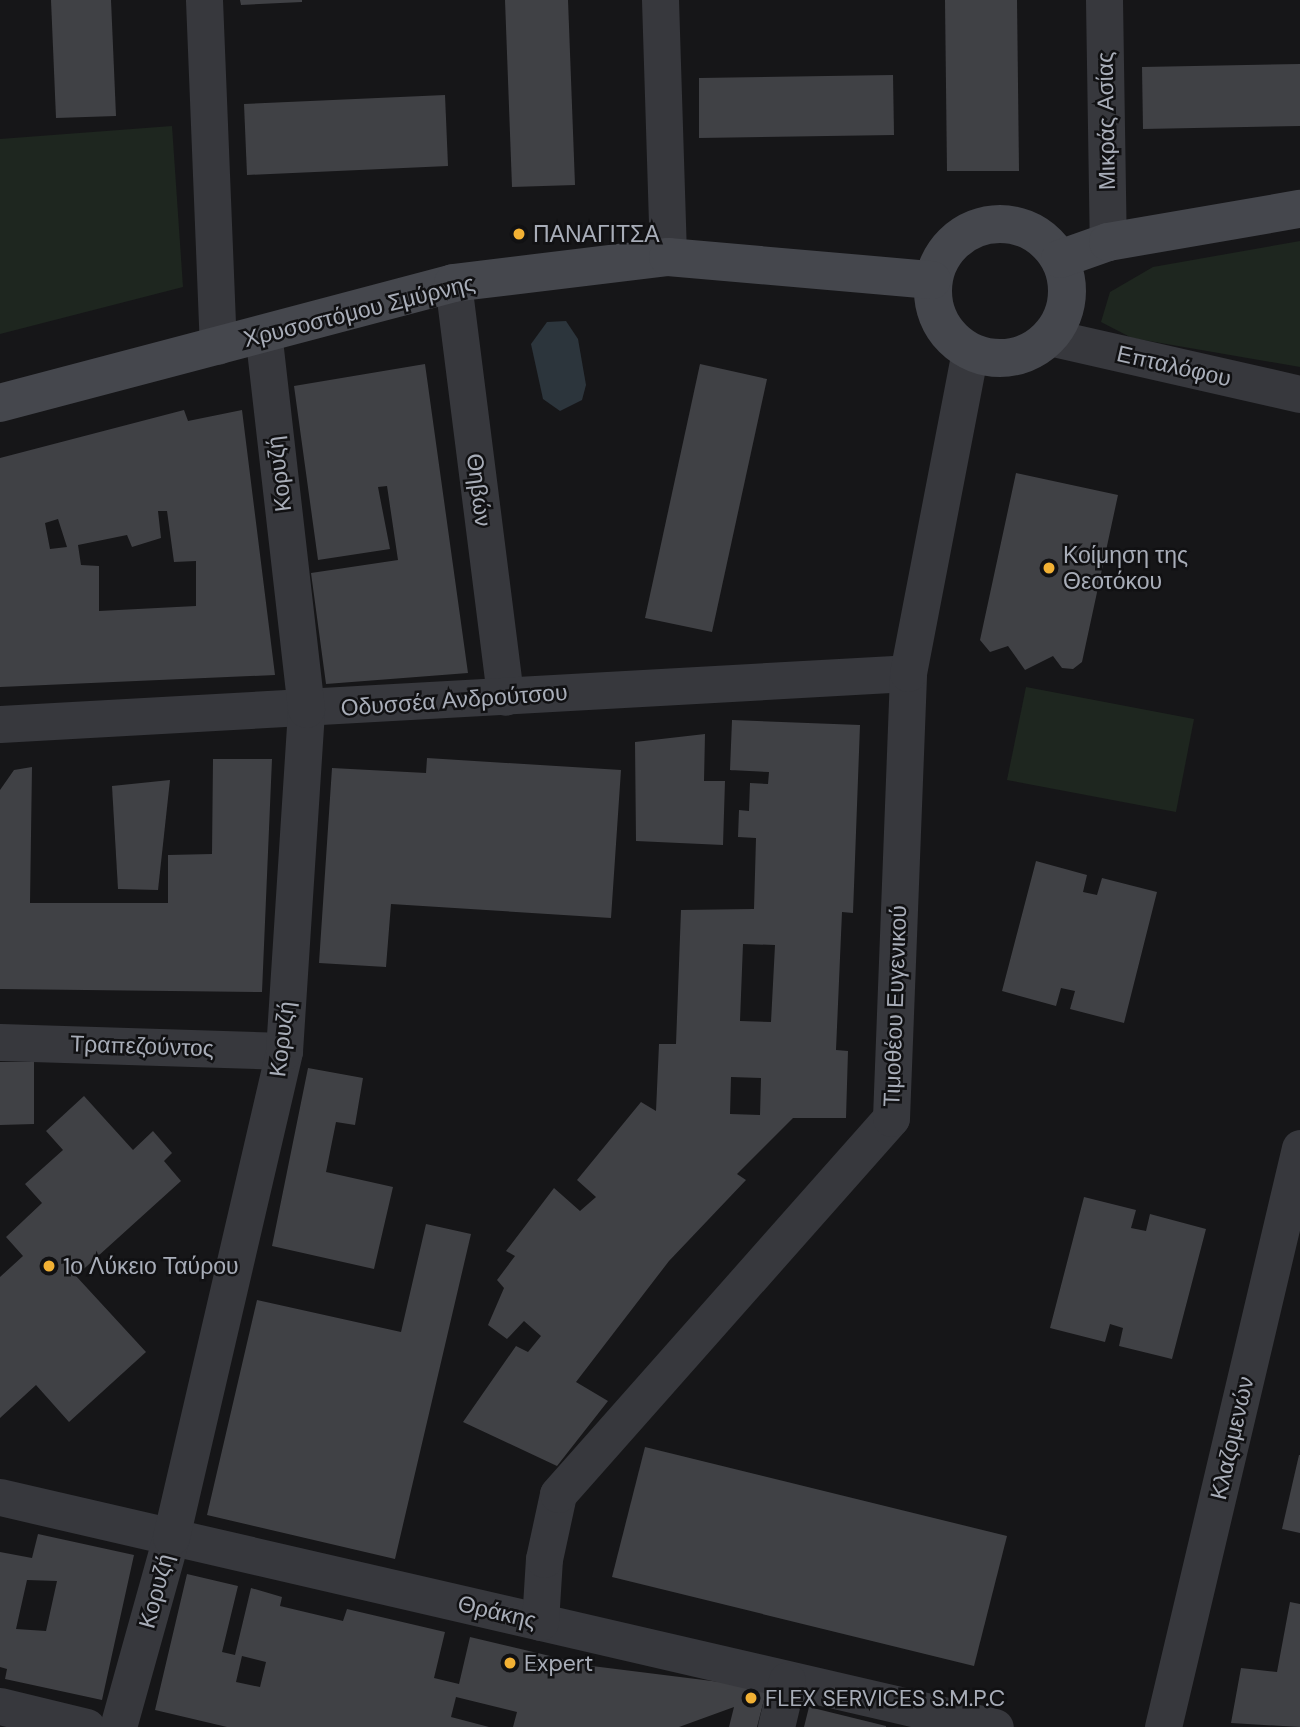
<!DOCTYPE html>
<meta charset="utf-8">
<style>
body{margin:0}
#map{position:relative;width:1300px;height:1727px;overflow:hidden;background:#161618;font-family:"DM Sans",sans-serif}
div>[style]{position:absolute}
.green>*{inset:0;background:#1e261f}
.water>*{inset:0;background:#2c353c}
.building>*{inset:0;background:#404145}
.street>*{height:37px;margin:-18.5px;padding:0 18.5px;transform-origin:18.5px;border-radius:18.5px;background:#37383d}
.secondary>*{height:38px;margin:-19px;padding:0 19px;transform-origin:19px;border-radius:19px;background:#45474d}
.secondary>.ring{margin:-19px;padding:0;box-sizing:content-box;background:none;border:38px solid #45474d;border-radius:50%}
.dots>*{width:19px;height:19px;translate:-50% -50%;box-sizing:border-box;border:4px solid #111113;border-radius:50%}
span{translate:-50% -50%;white-space:nowrap;text-align:center;line-height:1.15;-webkit-text-stroke:5px #111113;paint-order:stroke}
.street-label{font-size:23px;color:#a8adb8}
.poi-label{font-size:23px;color:#a8adb8}
.left{translate:0 -50%;text-align:left}
</style>
<div id="map">
<div class="green">
<div style="clip-path:polygon(172px 126px,183px 287px,0 334px,0 139px)"></div>
<div style="clip-path:polygon(1300px 241px,1300px 367px,1132px 338px,1101px 322px,1110px 292px,1153px 267px)"></div>
<div style="clip-path:polygon(1026px 687px,1194px 719px,1176px 812px,1007px 780px)"></div>
</div>
<div class="water">
<div style="clip-path:polygon(566px 321px,578px 339px,586px 385px,582px 400px,560px 411px,543px 399px,531px 344px,547px 322px)"></div>
</div>
<div class="building">
<div style="clip-path:polygon(51px 0,111px 0,116px 116px,56px 118px)"></div>
<div style="clip-path:polygon(240px 0,302px 0,302px 2px,241px 5px)"></div>
<div style="clip-path:polygon(505px 0,568px 0,575px 185px,512px 187px)"></div>
<div style="clip-path:polygon(945px 0,1017px 0,1019px 171px,947px 171px)"></div>
<div style="clip-path:polygon(1300px 64px,1300px 126px,1143px 129px,1142px 67px)"></div>
<div style="clip-path:polygon(893px 75px,894px 135px,699px 138px,699px 78px)"></div>
<div style="clip-path:polygon(445px 95px,448px 166px,247px 175px,244px 104px)"></div>
<div style="clip-path:polygon(425px 364px,468px 673px,326px 684px,311px 573px,398px 560px,387px 486px,378px 487px,390px 549px,318px 560px,294px 386px)"></div>
<div style="clip-path:polygon(700px 364px,767px 379px,712px 632px,645px 618px)"></div>
<div style="clip-path:polygon(evenodd,184px 410px,188px 421px,242px 410px,275px 675px,0 687px,0 458px,184px 410px,158px 511px,167px 511px,174px 562px,196px 561px,196px 606px,99px 611px,99px 566px,81px 565px,78px 545px,127px 535px,132px 547px,161px 538px,158px 511px,184px 410px,58px 519px,67px 547px,50px 549px,45px 523px,58px 519px)"></div>
<div style="clip-path:polygon(1016px 473px,1118px 495px,1082px 662px,1073px 669px,1062px 668px,1053px 656px,1025px 670px,1008px 646px,990px 652px,980px 640px)"></div>
<div style="clip-path:polygon(evenodd,732px 720px,860px 725px,853px 913px,842px 912px,836px 1050px,848px 1051px,846px 1118px,793px 1118px,737px 1174px,746px 1180px,669px 1261px,576px 1382px,608px 1401px,557px 1466px,463px 1422px,516px 1346px,528px 1352px,541px 1336px,524px 1321px,507px 1339px,488px 1325px,504px 1288px,497px 1280px,515px 1256px,506px 1251px,554px 1188px,580px 1211px,596px 1197px,577px 1180px,641px 1102px,656px 1111px,659px 1044px,676px 1044px,681px 910px,754px 909px,756px 838px,738px 837px,739px 810px,749px 811px,750px 783px,768px 784px,769px 772px,730px 770px,732px 720px,743px 944px,775px 945px,771px 1022px,740px 1021px,743px 944px,732px 720px,731px 1077px,761px 1078px,760px 1115px,730px 1114px,731px 1077px)"></div>
<div style="clip-path:polygon(705px 734px,704px 781px,725px 781px,723px 845px,636px 841px,635px 742px)"></div>
<div style="clip-path:polygon(427px 758px,621px 770px,611px 918px,391px 904px,386px 967px,319px 963px,332px 768px,426px 773px)"></div>
<div style="clip-path:polygon(213px 759px,272px 759px,262px 992px,0 989px,0 790px,14px 770px,32px 767px,30px 903px,168px 903px,168px 855px,212px 854px)"></div>
<div style="clip-path:polygon(170px 780px,158px 890px,118px 889px,112px 786px)"></div>
<div style="clip-path:polygon(1036px 861px,1087px 875px,1083px 892px,1097px 895px,1102px 878px,1157px 892px,1124px 1023px,1070px 1009px,1075px 991px,1061px 988px,1056px 1006px,1002px 991px)"></div>
<div style="clip-path:polygon(0 1062px,34px 1062px,34px 1124px,0 1125px)"></div>
<div style="clip-path:polygon(308px 1068px,363px 1078px,355px 1125px,336px 1122px,326px 1172px,393px 1187px,374px 1269px,272px 1246px)"></div>
<div style="clip-path:polygon(84px 1096px,133px 1150px,153px 1131px,172px 1153px,164px 1161px,181px 1181px,76px 1276px,146px 1352px,69px 1422px,36px 1385px,0 1418px,0 1277px,23px 1256px,6px 1237px,42px 1203px,25px 1184px,63px 1150px,46px 1131px)"></div>
<div style="clip-path:polygon(1084px 1197px,1136px 1210px,1131px 1228px,1146px 1231px,1150px 1214px,1206px 1229px,1172px 1359px,1119px 1346px,1123px 1328px,1110px 1324px,1105px 1342px,1050px 1328px)"></div>
<div style="clip-path:polygon(426px 1224px,471px 1234px,395px 1559px,207px 1515px,257px 1300px,401px 1332px)"></div>
<div style="clip-path:polygon(645px 1447px,1007px 1536px,974px 1666px,612px 1577px)"></div>
<div style="clip-path:polygon(1299px 1455px,1300px 1455px,1300px 1533px,1282px 1529px)"></div>
<div style="clip-path:polygon(evenodd,38px 1534px,134px 1555px,102px 1700px,5px 1679px,7px 1669px,0 1667px,0 1552px,32px 1558px,38px 1534px,27px 1580px,57px 1581px,46px 1631px,16px 1629px,27px 1580px)"></div>
<div style="clip-path:polygon(evenodd,187px 1574px,238px 1586px,222px 1652px,235px 1655px,251px 1588px,282px 1597px,280px 1606px,343px 1621px,347px 1609px,445px 1632px,434px 1678px,459px 1684px,470px 1637px,592px 1666px,767px 1688px,757px 1727px,729px 1727px,734px 1707px,679px 1727px,513px 1727px,517px 1712px,456px 1697px,451px 1717px,489px 1727px,227px 1727px,155px 1710px,187px 1574px,242px 1656px,266px 1662px,260px 1687px,236px 1682px,242px 1656px)"></div>
<div style="clip-path:polygon(1290px 1602px,1300px 1604px,1300px 1727px,1231px 1723px,1241px 1668px,1277px 1672px)"></div>
<div style="clip-path:polygon(809px 1707px,886px 1726px,886px 1727px,804px 1727px)"></div>
</div>
<div class="street">
<div style="left:204px;top:0;width:346px;rotate:87.7deg"></div>
<div style="left:660px;top:0;width:257px;rotate:88.2deg"></div>
<div style="left:1104px;top:0;width:242px;rotate:89.1deg"></div>
<div style="left:453px;top:283px;width:417px;rotate:82.8deg"></div>
<div style="left:1049px;top:337px;width:257px;rotate:12.8deg"></div>
<div style="left:0;top:724px;width:909px;rotate:-3.21deg"></div>
<div style="left:0;top:1042px;width:284px;rotate:1.8deg"></div>
<div style="left:0;top:1497px;width:1021px;rotate:13.02deg"></div>
<div style="left:540px;top:1622px;width:63px;rotate:-86.4deg"></div>
<div style="left:544px;top:1559px;width:66px;rotate:-77.8deg"></div>
<div style="left:558px;top:1494px;width:502px;rotate:-48.47deg"></div>
<div style="left:891px;top:1118px;width:445px;rotate:-87.8deg"></div>
<div style="left:908px;top:673px;width:327px;rotate:-79.1deg"></div>
<div style="left:0;top:1706px;width:89px;rotate:13.6deg"></div>
<div style="left:118px;top:1727px;width:197px;rotate:-74.4deg"></div>
<div style="left:171px;top:1537px;width:499px;rotate:-76.9deg"></div>
<div style="left:284px;top:1051px;width:343px;rotate:-86.3deg"></div>
<div style="left:306px;top:709px;width:377px;rotate:-96.5deg"></div>
<div style="left:776px;top:1727px;width:48px;rotate:-76.8deg"></div>
<div style="left:1163px;top:1727px;width:595px;rotate:-76.69deg"></div>
</div>
<div class="secondary">
<div class="ring" style="left:933px;top:224px;width:96px;height:96px"></div>
<div style="left:1060px;top:259px;width:51px;rotate:-19.5deg"></div>
<div style="left:1108px;top:242px;width:195px;rotate:-9.8deg"></div>
<div style="left:0;top:403px;width:469px;rotate:-14.8deg"></div>
<div style="left:453px;top:283px;width:217px;rotate:-6.9deg"></div>
<div style="left:668px;top:257px;width:265px;rotate:5deg"></div>
</div>
<div class="dots">
<div style="left:519px;top:234px;background:#f2b134"></div>
<div style="left:1049px;top:568px;background:#f2b134"></div>
<div style="left:49px;top:1266px;background:#f2b134"></div>
<div style="left:510px;top:1663px;background:#f2b134"></div>
<div style="left:751px;top:1698px;background:#f2b134"></div>
</div>
<div class="street-label">
<span style="left:1106px;top:121px;rotate:-91deg">Μικράς Ασίας</span>
<span style="left:359px;top:311px;rotate:-14deg">Χρυσοστόμου Σμύρνης</span>
<span style="left:1174px;top:366px;rotate:13deg">Επταλόφου</span>
<span style="left:279px;top:474px;rotate:-97deg">Κορυζή</span>
<span style="left:479px;top:490px;rotate:83deg">Θηβών</span>
<span style="left:454px;top:700px;rotate:-4deg">Οδυσσέα Ανδρούτσου</span>
<span style="left:895px;top:1006px;rotate:-88deg">Τιμοθέου Ευγενικού</span>
<span style="left:282px;top:1039px;rotate:-83deg">Κορυζή</span>
<span style="left:142px;top:1046px;rotate:2deg">Τραπεζούντος</span>
<span style="left:1232px;top:1438px;rotate:-77deg">Κλαζομενών</span>
<span style="left:156px;top:1591px;rotate:-75deg">Κορυζή</span>
<span style="left:497px;top:1612px;rotate:13deg">Θράκης</span>
</div>
<div class="poi-label">
<span class="left" style="left:533px;top:234px">ΠΑΝΑΓΙΤΣΑ</span>
<span class="left" style="left:1063px;top:568px">Κοίμηση της<br>Θεοτόκου</span>
<span class="left" style="left:63px;top:1266px">1ο Λύκειο Ταύρου</span>
<span class="left" style="left:524px;top:1663px">Expert</span>
<span class="left" style="left:765px;top:1698px">FLEX SERVICES S.M.P.C</span>
</div>
</div>
